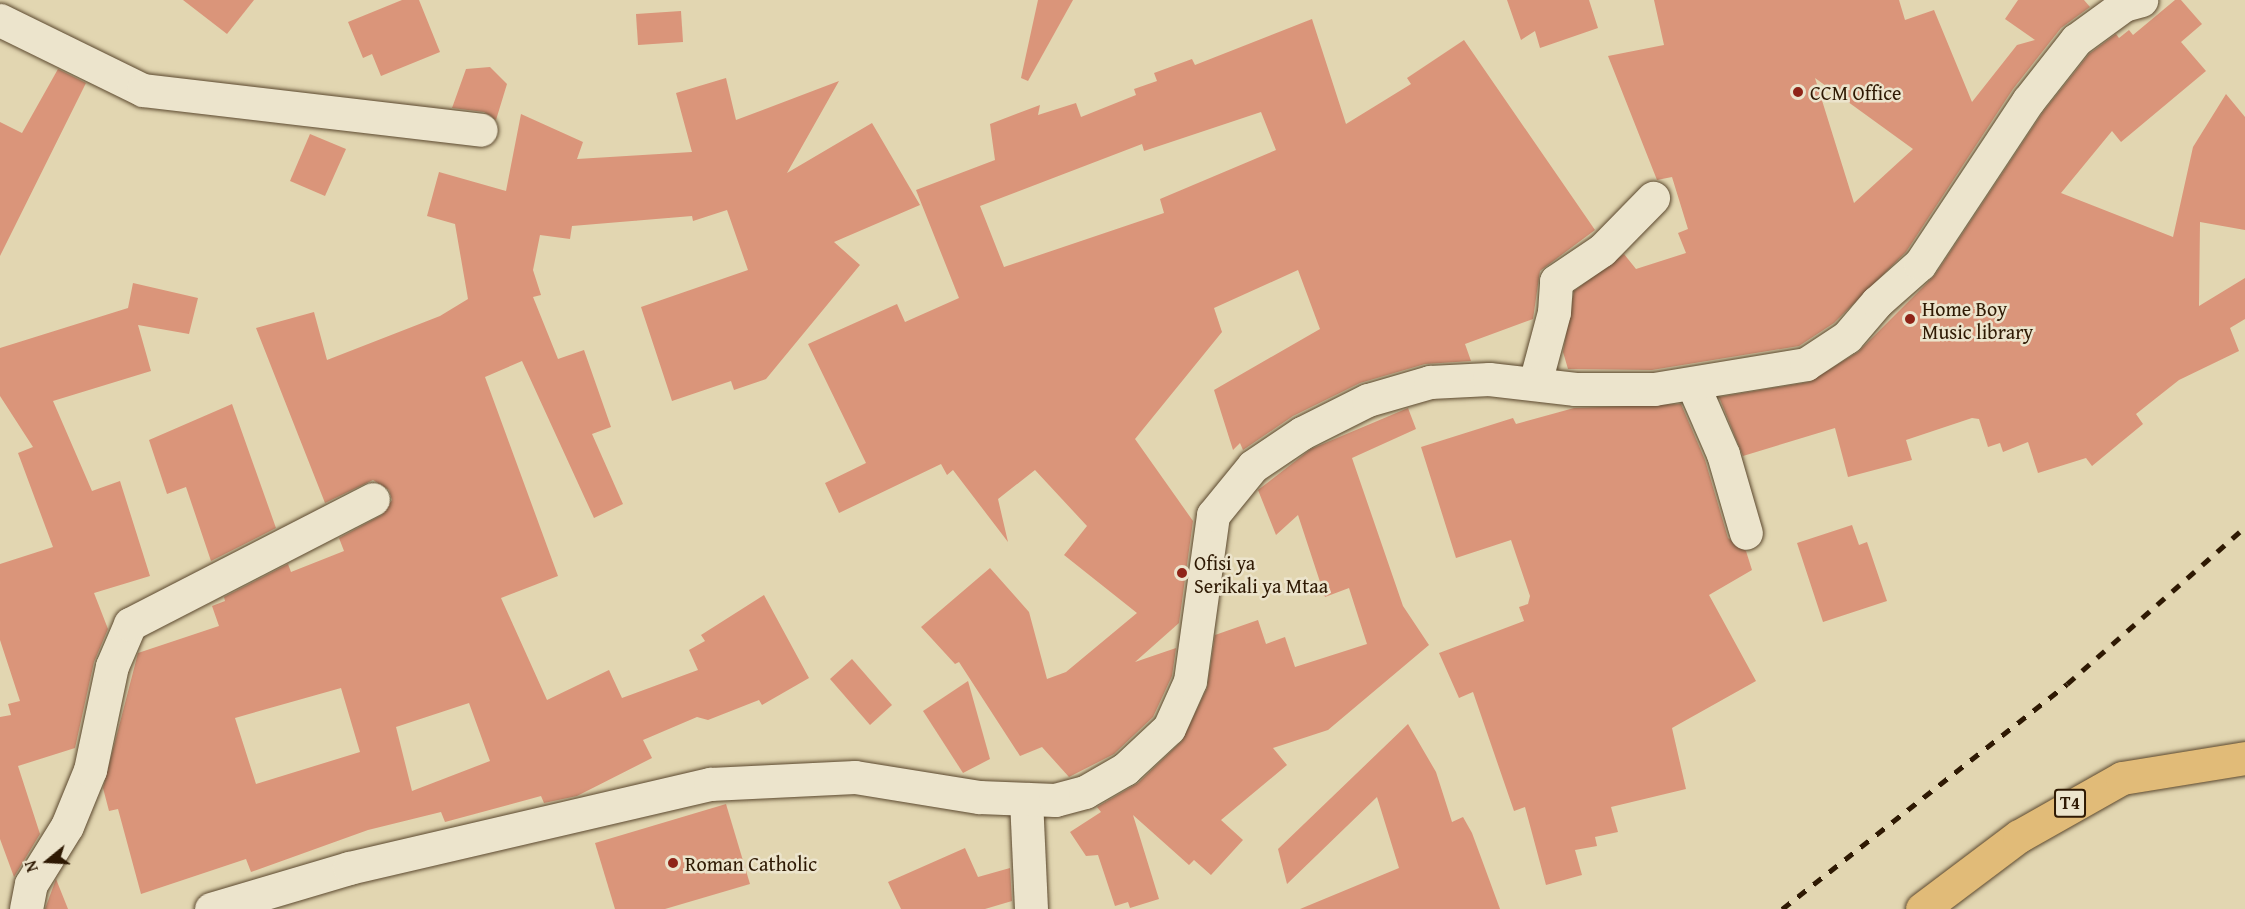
<!DOCTYPE html>
<style>
body{margin:0}
#map{position:relative;width:2245px;height:909px;overflow:hidden;background:#e2d6b1;font-family:"Gentium Book Plus",serif}
div>[style]{position:absolute}
.building>*{inset:0;background:#da957a}
.roads{filter:drop-shadow(0 0 2px #5b482e) drop-shadow(0 0 2px #5b482e)}
.minor>*{height:33px;margin:-16.5px;padding:0 16.5px;transform-origin:16.5px;border-radius:16.5px;background:#ece4cc}
.trunk>*{height:33px;margin:-16.5px;padding:0 16.5px;transform-origin:16.5px;border-radius:16.5px;background:#e1bb78}
.rail>*{height:4.5px;margin-top:-2.25px;transform-origin:0;background:repeating-linear-gradient(90deg,#2e1903 0 10px,transparent 0 20px)}
.dots>*{width:16px;height:16px;translate:-50% -50%;box-sizing:border-box;border:3px solid #ece4cc;border-radius:50%}
span{translate:-50% -50%;white-space:nowrap;text-align:center;line-height:1.15;-webkit-text-stroke:5px #ece4cc;paint-order:stroke}
.shield-label span{padding:2px 4px;background:#ece4cc;border:2px solid;border-radius:4px;-webkit-text-stroke-width:0}
.shield-label{font-size:18px;color:#2e1903;font-weight:700}
.poi-label{font-size:20px;color:#2e1903}
.left{translate:0 -50%;text-align:left}
.north{position:absolute;left:18px;top:831px;width:60px;height:60px;-webkit-text-stroke:4px #ece4cc;paint-order:stroke;rotate:252deg;font-size:16px;font-weight:700;line-height:24px;text-align:center;color:#2e1903}
.north::after{content:'';display:block;margin:auto;width:21px;height:27px;background:#2e1903;clip-path:polygon(50% 0,100% 100%,50% 72%,0 100%)}
</style>
<div id="map">
<div class="building">
<div style="clip-path:polygon(183px 0,254px 0,227px 34px)"></div>
<div style="clip-path:polygon(402px 0,419px 0,440px 52px,381px 76px,372px 54px,363px 58px,348px 22px)"></div>
<div style="clip-path:polygon(1038px 0,1073px 0,1028px 81px,1021px 78px)"></div>
<div style="clip-path:polygon(1507px 0,1589px 0,1598px 28px,1540px 48px,1535px 31px,1521px 40px)"></div>
<div style="clip-path:polygon(evenodd,1654px 0,1899px 0,1905px 20px,1934px 10px,1972px 102px,2017px 45px,2035px 40px,2005px 19px,2018px 0,2084px 0,2090px 7px,2061px 28px,2013px 89px,1906px 252px,1834px 323px,1799px 346px,1652px 370px,1568px 369px,1563px 352px,1574px 291px,1624px 254px,1636px 269px,1686px 253px,1678px 233px,1688px 229px,1672px 177px,1657px 180px,1608px 56px,1664px 45px,1654px 0,1815px 78px,1913px 149px,1854px 203px,1815px 78px)"></div>
<div style="clip-path:polygon(2175px 0,2181px 0,2202px 24px,2181px 42px,2206px 71px,2121px 142px,2112px 131px,2061px 193px,2173px 237px,2193px 147px,2226px 94px,2245px 117px,2245px 230px,2200px 222px,2199px 306px,2245px 278px,2245px 319px,2230px 328px,2239px 351px,2179px 380px,2136px 414px,2143px 424px,2092px 466px,2086px 458px,2038px 473px,2028px 442px,2003px 452px,2000px 443px,1988px 447px,1979px 419px,1972px 418px,1906px 440px,1912px 460px,1848px 477px,1835px 428px,1743px 456px,1719px 397px,1809px 382px,1858px 352px,1935px 275px,2043px 112px,2089px 54px,2116px 34px,2119px 38px,2129px 30px,2133px 35px)"></div>
<div style="clip-path:polygon(681px 11px,683px 42px,638px 45px,636px 14px)"></div>
<div style="clip-path:polygon(evenodd,1312px 19px,1346px 124px,1411px 84px,1407px 78px,1464px 40px,1595px 230px,1540px 271px,1533px 319px,1465px 344px,1471px 361px,1425px 364px,1360px 383px,1293px 416px,1243px 450px,1240px 443px,1233px 450px,1214px 390px,1320px 329px,1298px 270px,1214px 308px,1222px 332px,1135px 439px,1193px 521px,1179px 623px,1135px 662px,1176px 648px,1172px 676px,1153px 717px,1114px 754px,1069px 777px,1042px 747px,1020px 756px,959px 662px,955px 664px,921px 627px,990px 568px,1029px 612px,1047px 679px,1066px 672px,1137px 613px,1064px 555px,1087px 526px,1035px 470px,998px 499px,1008px 542px,953px 470px,947px 475px,941px 464px,839px 513px,825px 483px,866px 463px,808px 344px,897px 304px,905px 322px,959px 298px,916px 190px,995px 160px,990px 124px,1040px 105px,1038px 115px,1076px 103px,1081px 117px,1136px 95px,1134px 89px,1157px 81px,1154px 73px,1192px 59px,1195px 65px,1312px 19px,1261px 112px,1276px 150px,1160px 199px,1164px 213px,1004px 267px,980px 206px,1142px 144px,1144px 151px,1261px 112px)"></div>
<div style="clip-path:polygon(490px 67px,507px 84px,496px 120px,484px 112px,452px 108px,466px 69px)"></div>
<div style="clip-path:polygon(58px 69px,86px 83px,0 256px,0 122px,22px 133px)"></div>
<div style="clip-path:polygon(evenodd,726px 78px,736px 120px,839px 81px,787px 173px,872px 123px,920px 205px,834px 242px,860px 265px,766px 379px,734px 390px,731px 381px,672px 401px,641px 307px,748px 270px,727px 210px,693px 221px,692px 216px,572px 226px,570px 239px,540px 235px,533px 270px,541px 295px,533px 297px,558px 359px,584px 350px,611px 427px,592px 434px,623px 504px,594px 518px,522px 361px,485px 377px,558px 576px,501px 598px,547px 700px,609px 670px,622px 698px,698px 670px,689px 650px,705px 641px,701px 635px,764px 595px,809px 678px,762px 705px,759px 700px,708px 720px,697px 717px,643px 740px,652px 758px,577px 796px,544px 803px,541px 796px,445px 822px,441px 812px,368px 830px,251px 872px,246px 859px,141px 894px,118px 809px,109px 811px,103px 788px,138px 653px,219px 626px,212px 606px,225px 601px,224px 597px,288px 564px,291px 572px,344px 551px,339px 538px,382px 515px,392px 500px,389px 490px,373px 480px,325px 503px,256px 328px,314px 312px,327px 360px,440px 316px,468px 299px,455px 224px,427px 216px,439px 172px,506px 191px,521px 114px,583px 142px,577px 159px,692px 152px,676px 93px,726px 78px,341px 688px,360px 752px,256px 784px,235px 718px,341px 688px,726px 78px,469px 703px,490px 761px,412px 791px,396px 727px,469px 703px)"></div>
<div style="clip-path:polygon(310px 134px,346px 149px,325px 196px,290px 181px)"></div>
<div style="clip-path:polygon(133px 283px,198px 298px,189px 334px,138px 325px,151px 371px,53px 401px,92px 491px,120px 481px,150px 576px,94px 593px,108px 629px,94px 662px,75px 748px,18px 766px,40px 834px,14px 877px,0 839px,0 717px,11px 715px,8px 704px,20px 701px,0 640px,0 564px,53px 547px,18px 453px,33px 447px,0 396px,0 348px,128px 308px)"></div>
<div style="clip-path:polygon(232px 404px,276px 528px,211px 561px,186px 487px,167px 494px,149px 440px)"></div>
<div style="clip-path:polygon(1681px 404px,1705px 460px,1728px 538px,1746px 551px,1752px 570px,1709px 595px,1756px 681px,1672px 728px,1686px 789px,1611px 807px,1618px 832px,1595px 837px,1597px 846px,1575px 850px,1582px 875px,1546px 885px,1525px 807px,1514px 811px,1473px 692px,1459px 698px,1439px 653px,1524px 621px,1519px 607px,1528px 604px,1530px 596px,1511px 540px,1456px 558px,1421px 447px,1513px 418px,1516px 424px,1574px 408px)"></div>
<div style="clip-path:polygon(1408px 408px,1416px 429px,1352px 458px,1403px 606px,1429px 645px,1328px 730px,1273px 748px,1287px 765px,1221px 820px,1243px 840px,1211px 875px,1194px 860px,1189px 865px,1133px 815px,1159px 899px,1130px 908px,1128px 902px,1115px 906px,1098px 855px,1086px 856px,1070px 832px,1101px 812px,1097px 807px,1138px 783px,1182px 741px,1207px 688px,1215px 635px,1258px 620px,1266px 644px,1285px 637px,1295px 667px,1367px 644px,1349px 588px,1325px 597px,1298px 515px,1276px 535px,1258px 490px,1311px 449px)"></div>
<div style="clip-path:polygon(1852px 525px,1859px 545px,1867px 542px,1887px 601px,1823px 622px,1797px 543px)"></div>
<div style="clip-path:polygon(852px 659px,892px 705px,870px 725px,830px 679px)"></div>
<div style="clip-path:polygon(968px 681px,990px 759px,963px 773px,923px 711px)"></div>
<div style="clip-path:polygon(1408px 724px,1436px 772px,1452px 822px,1463px 817px,1472px 833px,1500px 909px,1300px 909px,1399px 868px,1377px 797px,1287px 884px,1278px 849px)"></div>
<div style="clip-path:polygon(726px 804px,750px 884px,665px 909px,615px 909px,595px 843px)"></div>
<div style="clip-path:polygon(965px 848px,978px 877px,1010px 868px,1012px 901px,985px 909px,901px 909px,888px 882px)"></div>
<div style="clip-path:polygon(56px 879px,68px 909px,45px 909px)"></div>
</div>
<div class="roads">
<div class="minor">
<div style="left:0;top:20px;width:159px;rotate:26.1deg"></div>
<div style="left:143px;top:90px;width:340px;rotate:6.7deg"></div>
<div style="left:1535px;top:383px;width:73px;rotate:-75deg"></div>
<div style="left:1554px;top:312px;width:31px;rotate:-86deg"></div>
<div style="left:1556px;top:281px;width:55px;rotate:-34deg"></div>
<div style="left:1602px;top:250px;width:73px;rotate:-45.6deg"></div>
<div style="left:1693px;top:385px;width:75px;rotate:66.5deg"></div>
<div style="left:1723px;top:454px;width:82px;rotate:73.8deg"></div>
<div style="left:1026px;top:799px;width:110px;rotate:87.4deg"></div>
<div style="left:26px;top:909px;width:25px;rotate:-79deg"></div>
<div style="left:31px;top:884px;width:68px;rotate:-58.2deg"></div>
<div style="left:67px;top:826px;width:61px;rotate:-67.7deg"></div>
<div style="left:90px;top:770px;width:106px;rotate:-78.1deg"></div>
<div style="left:112px;top:666px;width:46px;rotate:-66.8deg"></div>
<div style="left:130px;top:624px;width:273px;rotate:-27.2deg"></div>
<div style="left:211px;top:909px;width:144px;rotate:-16.5deg"></div>
<div style="left:349px;top:868px;width:371px;rotate:-13.1deg"></div>
<div style="left:710px;top:784px;width:145px;rotate:-2.8deg"></div>
<div style="left:855px;top:777px;width:126px;rotate:9.2deg"></div>
<div style="left:979px;top:797px;width:76px;rotate:2.3deg"></div>
<div style="left:1055px;top:800px;width:31px;rotate:-15deg"></div>
<div style="left:1085px;top:792px;width:46px;rotate:-29.9deg"></div>
<div style="left:1125px;top:769px;width:60px;rotate:-43deg"></div>
<div style="left:1169px;top:728px;width:51px;rotate:-65.9deg"></div>
<div style="left:1190px;top:681px;width:168px;rotate:-82.1deg"></div>
<div style="left:1213px;top:515px;width:63px;rotate:-50.8deg"></div>
<div style="left:1253px;top:466px;width:59px;rotate:-34deg"></div>
<div style="left:1302px;top:433px;width:74px;rotate:-26.6deg"></div>
<div style="left:1368px;top:400px;width:65px;rotate:-16.2deg"></div>
<div style="left:1430px;top:382px;width:59px;rotate:-2.9deg"></div>
<div style="left:1489px;top:379px;width:87px;rotate:6.6deg"></div>
<div style="left:1575px;top:389px;width:79px"></div>
<div style="left:1654px;top:389px;width:154px;rotate:-9.3deg"></div>
<div style="left:1806px;top:364px;width:49px;rotate:-33.4deg"></div>
<div style="left:1847px;top:337px;width:46px;rotate:-49.4deg"></div>
<div style="left:1877px;top:302px;width:57px;rotate:-41.5deg"></div>
<div style="left:1920px;top:264px;width:196px;rotate:-56.5deg"></div>
<div style="left:2028px;top:101px;width:78px;rotate:-51.8deg"></div>
<div style="left:2076px;top:40px;width:59px;rotate:-36.1deg"></div>
<div style="left:2124px;top:5px;width:18px;rotate:-16deg"></div>
</div>
<div class="trunk">
<div style="left:1922px;top:909px;width:121px;rotate:-37deg"></div>
<div style="left:2019px;top:836px;width:118px;rotate:-29.4deg"></div>
<div style="left:2122px;top:778px;width:125px;rotate:-9.2deg"></div>
</div>
</div>
<div class="rail">
<div style="left:1782px;top:909px;width:363px;rotate:-38.3deg"></div>
<div style="left:2067px;top:684px;width:237px;rotate:-41.4deg"></div>
</div>
<div class="dots">
<div style="left:1798px;top:92px;background:#8f2418"></div>
<div style="left:1910px;top:319px;background:#8f2418"></div>
<div style="left:1182px;top:573px;background:#8f2418"></div>
<div style="left:673px;top:863px;background:#8f2418"></div>
</div>
<div class="shield-label">
<span style="left:2070px;top:803px">T4</span>
</div>
<div class="poi-label">
<span class="left" style="left:1810px;top:92px">CCM Office</span>
<span class="left" style="left:1922px;top:320px">Home Boy<br>Music library</span>
<span class="left" style="left:1194px;top:574px">Ofisi ya<br>Serikali ya Mtaa</span>
<span class="left" style="left:685px;top:863px">Roman Catholic</span>
</div>
<div class="north">N</div>
</div>
